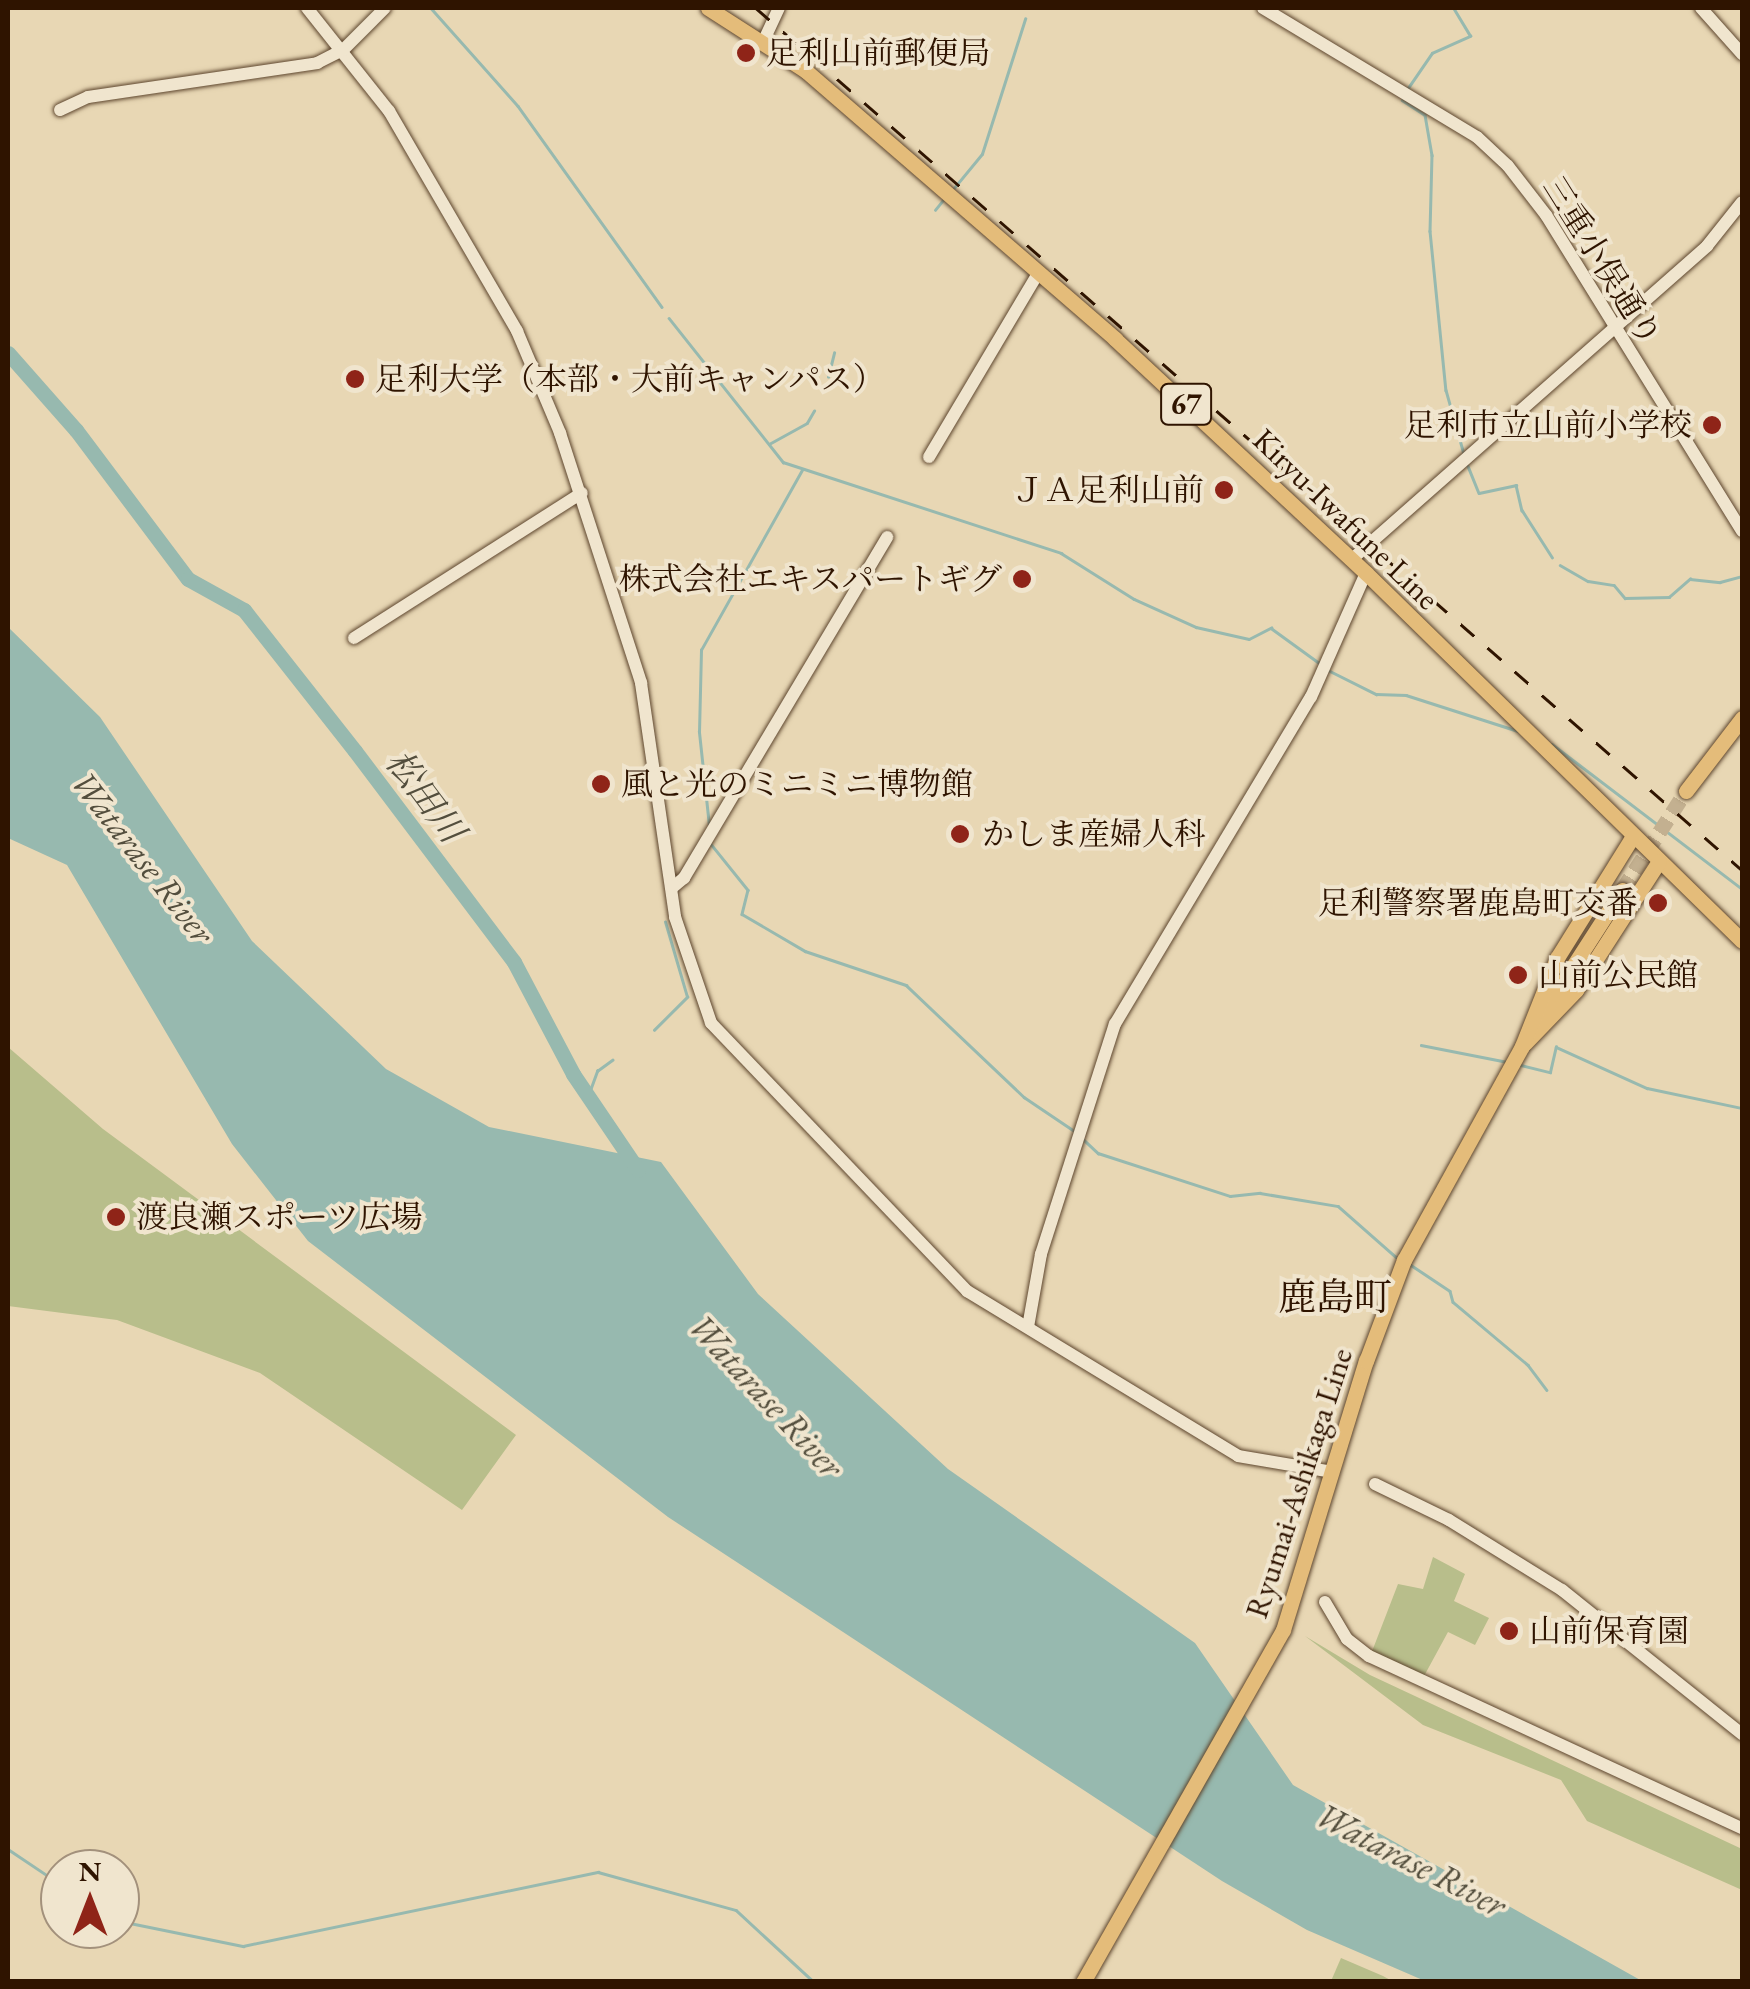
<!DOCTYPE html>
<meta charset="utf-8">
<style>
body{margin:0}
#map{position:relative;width:1750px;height:1989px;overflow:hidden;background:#e8d7b4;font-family:"EB Garamond","Noto Serif JP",serif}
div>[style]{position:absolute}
.green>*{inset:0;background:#b8be8b}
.water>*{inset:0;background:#97b9af}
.stream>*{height:2.5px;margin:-1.25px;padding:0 1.25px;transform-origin:1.25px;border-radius:1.25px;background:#97b9af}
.river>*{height:15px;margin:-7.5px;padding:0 7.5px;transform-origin:7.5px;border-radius:7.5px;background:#97b9af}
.major-tunnel>*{height:15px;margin-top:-7.5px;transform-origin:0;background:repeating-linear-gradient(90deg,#c3b090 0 15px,transparent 0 23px)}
.roads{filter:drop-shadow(0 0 2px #5d452d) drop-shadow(0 0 2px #5d452d)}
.minor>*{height:12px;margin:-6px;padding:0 6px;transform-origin:6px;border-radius:6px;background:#f0e5ce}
.major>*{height:15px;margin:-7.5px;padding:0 7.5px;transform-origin:7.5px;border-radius:7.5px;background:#e4bc7a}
.rail>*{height:2.5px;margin-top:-1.25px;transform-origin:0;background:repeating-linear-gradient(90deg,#2f1400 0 18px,transparent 0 36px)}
.dots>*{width:28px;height:28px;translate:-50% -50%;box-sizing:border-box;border:5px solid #f0e5ce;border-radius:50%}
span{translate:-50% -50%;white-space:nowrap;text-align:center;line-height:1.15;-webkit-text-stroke:8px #f0e5ce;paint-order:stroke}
.shield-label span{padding:2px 8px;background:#f0e5ce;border:2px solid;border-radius:8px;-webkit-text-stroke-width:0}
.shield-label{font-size:30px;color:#2f1400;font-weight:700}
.poi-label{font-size:32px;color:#2f1400}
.left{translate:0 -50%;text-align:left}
.right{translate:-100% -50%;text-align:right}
.street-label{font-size:32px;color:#2f1400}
.water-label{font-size:35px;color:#534e3d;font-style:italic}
.quarter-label{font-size:38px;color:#2f1400}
.frame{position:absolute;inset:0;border:10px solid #2f1400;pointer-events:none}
.north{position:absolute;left:40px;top:1849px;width:100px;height:100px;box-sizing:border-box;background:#f0e5ce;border:2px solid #a3917c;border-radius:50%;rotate:0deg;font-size:28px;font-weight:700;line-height:40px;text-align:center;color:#2f1400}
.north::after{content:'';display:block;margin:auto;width:35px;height:45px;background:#8f2418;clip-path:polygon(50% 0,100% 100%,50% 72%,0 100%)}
</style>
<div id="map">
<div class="green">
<div style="clip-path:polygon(8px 1047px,103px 1129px,516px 1435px,462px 1510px,260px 1373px,117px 1320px,8px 1306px)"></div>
<div style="clip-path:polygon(1433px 1557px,1465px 1574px,1454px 1601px,1489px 1618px,1475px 1645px,1448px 1632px,1423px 1678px,1371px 1654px,1398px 1584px,1423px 1589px)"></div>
<div style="clip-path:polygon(1305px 1636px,1370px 1675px,1742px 1849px,1742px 1890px,1587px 1821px,1561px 1780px,1423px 1725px)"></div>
<div style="clip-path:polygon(1341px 1958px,1383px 1976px,1392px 1981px,1331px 1981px)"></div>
</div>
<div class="water">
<div style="clip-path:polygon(8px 627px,100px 717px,252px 941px,386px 1069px,489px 1127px,661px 1162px,758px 1294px,948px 1469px,1195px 1643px,1293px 1785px,1642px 1981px,1425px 1981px,1307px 1930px,1222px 1881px,668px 1517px,308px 1241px,232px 1144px,67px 865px,8px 838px)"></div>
</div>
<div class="stream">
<div style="left:431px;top:8px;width:131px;rotate:48.4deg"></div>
<div style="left:518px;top:106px;width:247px;rotate:54.4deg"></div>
<div style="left:1408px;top:88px;width:42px;rotate:-55.6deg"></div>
<div style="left:1432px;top:53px;width:42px;rotate:-24.1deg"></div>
<div style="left:1470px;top:36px;width:33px;rotate:-121deg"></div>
<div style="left:1402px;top:100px;width:27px;rotate:33deg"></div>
<div style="left:1425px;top:115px;width:41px;rotate:80.1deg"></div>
<div style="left:1432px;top:155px;width:76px;rotate:91.5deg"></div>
<div style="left:1430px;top:231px;width:160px;rotate:84.3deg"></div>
<div style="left:1446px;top:390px;width:66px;rotate:74.3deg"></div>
<div style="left:954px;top:188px;width:44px;rotate:-50.5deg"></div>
<div style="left:982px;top:154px;width:142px;rotate:-72.3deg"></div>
<div style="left:935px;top:210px;width:13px;rotate:-51deg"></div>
<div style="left:669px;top:318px;width:184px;rotate:51.6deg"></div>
<div style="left:783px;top:462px;width:293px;rotate:18.1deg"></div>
<div style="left:1061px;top:553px;width:86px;rotate:32.2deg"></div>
<div style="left:1134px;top:599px;width:68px;rotate:24.3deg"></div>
<div style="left:1196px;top:627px;width:54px;rotate:12.8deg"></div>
<div style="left:1249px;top:639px;width:25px;rotate:-27deg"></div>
<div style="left:1271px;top:628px;width:63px;rotate:36deg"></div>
<div style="left:828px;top:377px;width:25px;rotate:-76deg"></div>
<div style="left:769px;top:444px;width:43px;rotate:-28.9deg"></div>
<div style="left:807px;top:423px;width:14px;rotate:-60deg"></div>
<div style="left:1468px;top:466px;width:29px;rotate:68deg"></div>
<div style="left:1479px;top:493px;width:38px;rotate:-12deg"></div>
<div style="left:1516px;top:485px;width:26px;rotate:77deg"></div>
<div style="left:1522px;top:510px;width:56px;rotate:57.4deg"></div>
<div style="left:1560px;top:565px;width:32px;rotate:30deg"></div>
<div style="left:1588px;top:581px;width:26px;rotate:9deg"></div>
<div style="left:1614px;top:585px;width:17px;rotate:50deg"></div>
<div style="left:1625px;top:598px;width:44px;rotate:-1.3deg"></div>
<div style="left:1669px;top:597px;width:28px;rotate:-41deg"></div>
<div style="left:1690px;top:579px;width:30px;rotate:6deg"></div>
<div style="left:1720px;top:582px;width:23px;rotate:-15deg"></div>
<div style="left:1328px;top:670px;width:54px;rotate:26.6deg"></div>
<div style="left:1376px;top:694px;width:30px;rotate:2deg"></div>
<div style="left:1406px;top:695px;width:118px;rotate:17.8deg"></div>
<div style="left:1552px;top:744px;width:239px;rotate:37.3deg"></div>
<div style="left:709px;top:826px;width:95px;rotate:-96.1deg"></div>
<div style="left:699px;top:732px;width:82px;rotate:-88.6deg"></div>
<div style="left:701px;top:650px;width:206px;rotate:-60.7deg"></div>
<div style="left:711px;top:844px;width:59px;rotate:51.2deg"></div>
<div style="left:748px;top:890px;width:25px;rotate:104deg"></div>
<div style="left:742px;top:914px;width:73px;rotate:30.4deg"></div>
<div style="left:805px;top:951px;width:107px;rotate:18.6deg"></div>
<div style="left:906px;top:985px;width:163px;rotate:43.5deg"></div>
<div style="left:1024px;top:1097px;width:59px;rotate:34deg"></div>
<div style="left:654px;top:1030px;width:47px;rotate:-45deg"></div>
<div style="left:687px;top:997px;width:78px;rotate:-106.3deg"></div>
<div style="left:1421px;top:1045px;width:89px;rotate:11.1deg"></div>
<div style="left:1521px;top:1065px;width:30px;rotate:14deg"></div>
<div style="left:1550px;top:1072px;width:26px;rotate:-77deg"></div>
<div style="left:1556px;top:1047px;width:100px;rotate:24.3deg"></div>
<div style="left:1647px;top:1088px;width:97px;rotate:11.9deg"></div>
<div style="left:588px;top:1096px;width:27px;rotate:-70deg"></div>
<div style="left:597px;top:1071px;width:19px;rotate:-36deg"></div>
<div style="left:1083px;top:1139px;width:21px;rotate:43deg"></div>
<div style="left:1098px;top:1153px;width:139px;rotate:18deg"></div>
<div style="left:1230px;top:1196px;width:30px;rotate:-6deg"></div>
<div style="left:1260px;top:1193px;width:79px;rotate:9.5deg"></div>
<div style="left:1338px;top:1206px;width:77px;rotate:41.3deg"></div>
<div style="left:1408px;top:1263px;width:50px;rotate:33.7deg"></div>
<div style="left:1450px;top:1291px;width:11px;rotate:75deg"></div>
<div style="left:1453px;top:1302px;width:98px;rotate:40deg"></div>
<div style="left:1528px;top:1365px;width:31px;rotate:53deg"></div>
<div style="left:8px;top:1849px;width:63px;rotate:33.9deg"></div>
<div style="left:120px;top:1921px;width:126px;rotate:11.5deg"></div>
<div style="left:243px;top:1946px;width:363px;rotate:-11.8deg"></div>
<div style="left:598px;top:1872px;width:143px;rotate:15.4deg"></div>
<div style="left:736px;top:1910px;width:106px;rotate:42.7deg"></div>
</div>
<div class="river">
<div style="left:8px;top:353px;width:103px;rotate:48.6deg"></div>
<div style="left:76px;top:430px;width:186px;rotate:53.1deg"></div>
<div style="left:188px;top:579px;width:64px;rotate:29deg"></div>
<div style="left:244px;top:610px;width:179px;rotate:51.8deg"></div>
<div style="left:355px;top:751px;width:264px;rotate:53deg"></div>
<div style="left:514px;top:962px;width:127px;rotate:62.2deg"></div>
<div style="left:573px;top:1074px;width:116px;rotate:55.9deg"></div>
</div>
<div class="major-tunnel">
<div style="left:1622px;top:890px;width:118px;rotate:-57.1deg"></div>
</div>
<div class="roads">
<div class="minor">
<div style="left:307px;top:8px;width:132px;rotate:51.5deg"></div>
<div style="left:389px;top:111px;width:255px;rotate:59.8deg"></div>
<div style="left:517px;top:331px;width:111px;rotate:67.1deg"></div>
<div style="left:560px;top:433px;width:263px;rotate:72deg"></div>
<div style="left:641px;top:683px;width:236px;rotate:81.7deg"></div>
<div style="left:675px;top:917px;width:112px;rotate:71.2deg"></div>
<div style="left:711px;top:1023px;width:371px;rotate:46.3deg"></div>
<div style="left:967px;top:1291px;width:317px;rotate:31.3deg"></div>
<div style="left:1238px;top:1456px;width:96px;rotate:9.6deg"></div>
<div style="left:1263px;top:8px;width:250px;rotate:31.1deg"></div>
<div style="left:1477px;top:137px;width:42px;rotate:43.1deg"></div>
<div style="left:1508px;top:166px;width:62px;rotate:52.2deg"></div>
<div style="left:1546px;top:215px;width:372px;rotate:58.2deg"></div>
<div style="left:1701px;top:8px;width:62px;rotate:48.3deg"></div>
<div style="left:764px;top:40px;width:35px;rotate:-65deg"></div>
<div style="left:60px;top:110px;width:31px;rotate:-25deg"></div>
<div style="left:88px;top:97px;width:232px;rotate:-8.4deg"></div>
<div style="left:317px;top:63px;width:29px;rotate:-27deg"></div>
<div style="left:343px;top:50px;width:59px;rotate:-45deg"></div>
<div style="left:929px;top:457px;width:215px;rotate:-59.3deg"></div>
<div style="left:1351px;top:560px;width:475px;rotate:-41.4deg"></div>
<div style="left:1707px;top:246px;width:56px;rotate:-51.5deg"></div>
<div style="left:354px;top:638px;width:270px;rotate:-32.5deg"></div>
<div style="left:672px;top:888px;width:16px;rotate:-40deg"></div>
<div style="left:684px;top:878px;width:397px;rotate:-59.2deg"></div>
<div style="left:1028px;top:1327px;width:74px;rotate:-79.9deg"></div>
<div style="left:1041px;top:1254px;width:242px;rotate:-72.2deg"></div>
<div style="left:1115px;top:1024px;width:381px;rotate:-59.1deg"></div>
<div style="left:1311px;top:697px;width:136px;rotate:-66.1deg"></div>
<div style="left:1375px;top:1484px;width:82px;rotate:25.9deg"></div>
<div style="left:1449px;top:1520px;width:133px;rotate:31.8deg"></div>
<div style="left:1562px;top:1590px;width:231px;rotate:38.7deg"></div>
<div style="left:1325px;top:1602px;width:43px;rotate:59.3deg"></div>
<div style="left:1347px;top:1639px;width:28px;rotate:38deg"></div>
<div style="left:1369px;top:1656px;width:411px;rotate:24.8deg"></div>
</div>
<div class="major">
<div style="left:708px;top:8px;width:117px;rotate:32.7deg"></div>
<div style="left:806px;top:71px;width:409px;rotate:40.9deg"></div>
<div style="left:1115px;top:339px;width:343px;rotate:43deg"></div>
<div style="left:1366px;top:573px;width:526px;rotate:44.38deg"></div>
<div style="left:1686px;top:791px;width:92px;rotate:-52.5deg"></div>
<div style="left:1537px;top:1022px;width:157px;rotate:-57.2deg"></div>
<div style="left:1525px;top:1043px;width:74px;rotate:-46.1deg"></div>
<div style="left:1576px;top:990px;width:153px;rotate:-57.2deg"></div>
<div style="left:1083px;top:1982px;width:405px;rotate:-60.4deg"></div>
<div style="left:1283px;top:1630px;width:282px;rotate:-72.9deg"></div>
<div style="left:1366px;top:1361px;width:108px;rotate:-69.4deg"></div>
<div style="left:1404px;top:1260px;width:244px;rotate:-61.1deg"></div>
<div style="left:1522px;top:1046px;width:95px;rotate:-68.3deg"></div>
<div style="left:1557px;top:958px;width:144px;rotate:-58.1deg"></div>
</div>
</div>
<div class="rail">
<div style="left:756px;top:8px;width:1310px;rotate:41.16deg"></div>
</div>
<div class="dots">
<div style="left:746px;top:53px;background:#8f2418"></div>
<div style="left:355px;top:379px;background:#8f2418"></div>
<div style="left:1712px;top:425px;background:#8f2418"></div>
<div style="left:1224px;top:490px;background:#8f2418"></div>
<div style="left:1022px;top:579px;background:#8f2418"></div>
<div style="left:601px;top:784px;background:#8f2418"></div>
<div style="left:960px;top:834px;background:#8f2418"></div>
<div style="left:1658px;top:903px;background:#8f2418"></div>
<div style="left:1518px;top:975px;background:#8f2418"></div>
<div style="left:116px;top:1217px;background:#8f2418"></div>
<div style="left:1509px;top:1631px;background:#8f2418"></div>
</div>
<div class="shield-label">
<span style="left:1186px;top:404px">67</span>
</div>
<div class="poi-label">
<span class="left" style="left:766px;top:53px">足利山前郵便局</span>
<span class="left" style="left:375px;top:379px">足利大学（本部・大前キャンパス）</span>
<span class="right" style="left:1692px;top:425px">足利市立山前小学校</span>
<span class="right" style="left:1204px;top:490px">ＪＡ足利山前</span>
<span class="right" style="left:1002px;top:579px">株式会社エキスパートギグ</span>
<span class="left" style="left:621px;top:784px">風と光のミニミニ博物館</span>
<span class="left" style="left:982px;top:834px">かしま産婦人科</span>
<span class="right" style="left:1638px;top:903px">足利警察署鹿島町交番</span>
<span class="left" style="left:1538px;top:975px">山前公民館</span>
<span class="left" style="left:136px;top:1217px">渡良瀬スポーツ広場</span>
<span class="left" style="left:1529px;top:1631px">山前保育園</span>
</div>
<div class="street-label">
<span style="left:1602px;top:261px;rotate:58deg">三重小俣通り</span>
<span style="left:1346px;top:519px;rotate:44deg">Kiryu-Iwafune Line</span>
<span style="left:1299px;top:1483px;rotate:-72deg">Ryumai-Ashikaga Line</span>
</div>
<div class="water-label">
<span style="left:425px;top:796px;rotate:53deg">松田川</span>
<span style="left:143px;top:857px;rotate:52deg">Watarase River</span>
<span style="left:766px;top:1396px;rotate:47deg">Watarase River</span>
<span style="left:1411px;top:1860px;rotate:27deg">Watarase River</span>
</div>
<div class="quarter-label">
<span style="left:1335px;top:1297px">鹿島町</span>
</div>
<div class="frame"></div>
<div class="north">N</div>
</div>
